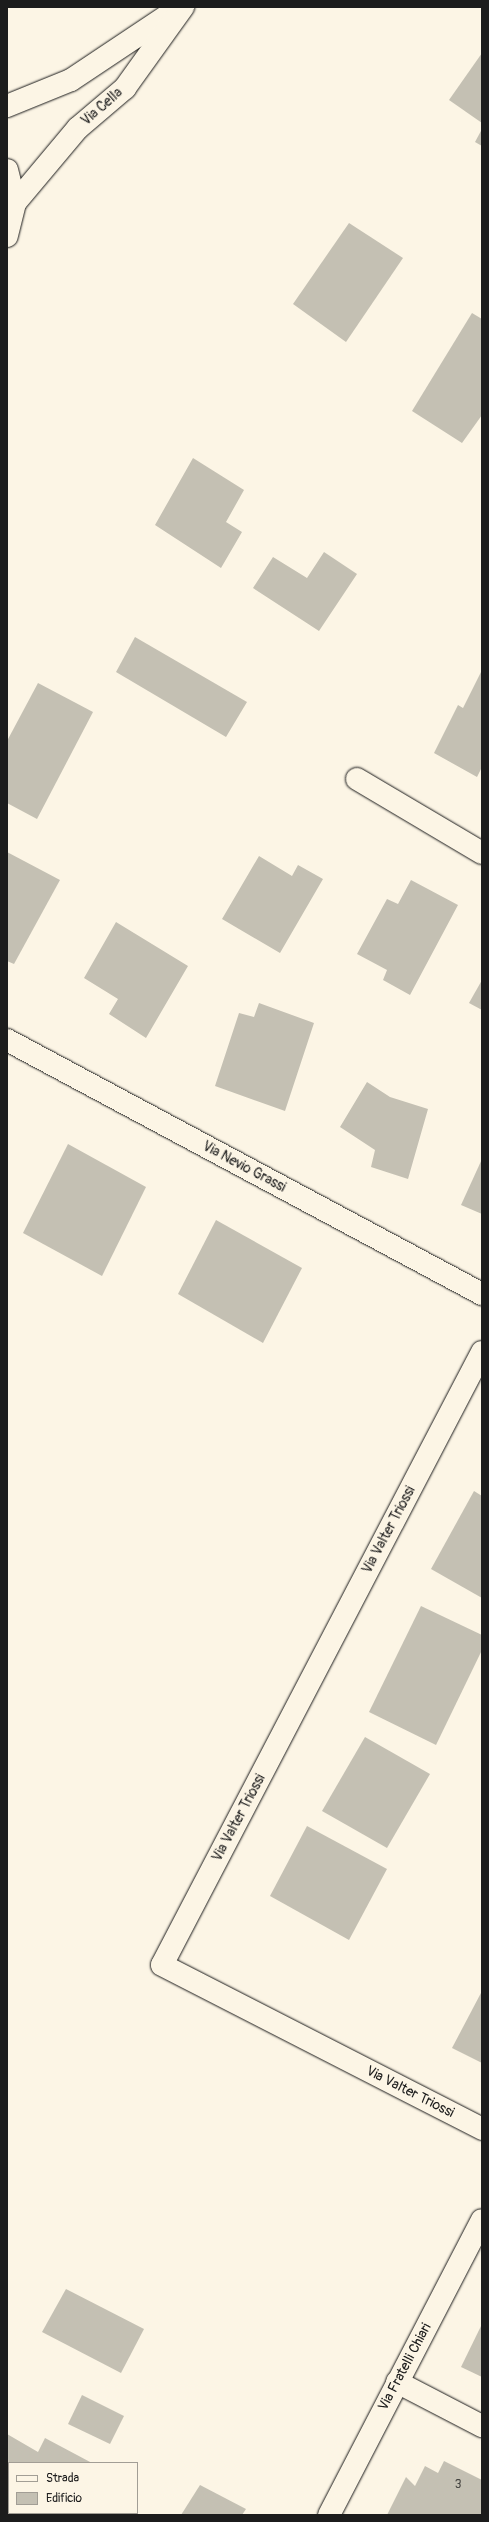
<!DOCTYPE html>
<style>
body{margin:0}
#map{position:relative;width:489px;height:2522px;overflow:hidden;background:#fcf5e5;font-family:Pangolin,sans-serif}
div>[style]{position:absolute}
.building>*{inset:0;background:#c4c0b3}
.roads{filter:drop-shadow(0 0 1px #1c1c1c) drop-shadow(0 0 1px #1c1c1c)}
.minor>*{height:22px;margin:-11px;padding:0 11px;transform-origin:11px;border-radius:11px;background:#fcf5e5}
span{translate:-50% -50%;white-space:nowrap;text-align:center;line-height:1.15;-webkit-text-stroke:3px #fcf5e5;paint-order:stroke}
.number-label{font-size:12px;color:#464542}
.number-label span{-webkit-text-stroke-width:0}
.street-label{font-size:14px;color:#1c1c1c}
.frame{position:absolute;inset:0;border:8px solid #1c1c1c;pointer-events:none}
.legend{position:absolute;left:8px;top:2462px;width:130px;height:52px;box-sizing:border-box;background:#fcf5e5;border:1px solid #a29e95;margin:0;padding:5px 7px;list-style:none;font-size:12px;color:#1c1c1c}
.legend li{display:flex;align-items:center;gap:8px;height:20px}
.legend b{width:20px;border:1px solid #a29e95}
</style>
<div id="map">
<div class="building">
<div style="clip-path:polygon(482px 53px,482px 123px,449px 100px)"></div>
<div style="clip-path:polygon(482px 129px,482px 146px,475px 142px)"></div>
<div style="clip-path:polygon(349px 223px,403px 258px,346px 342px,293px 304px)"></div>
<div style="clip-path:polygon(472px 313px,482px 319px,482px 415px,462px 443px,412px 411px)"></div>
<div style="clip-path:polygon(193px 458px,244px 490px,226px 522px,242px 532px,221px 568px,155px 525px)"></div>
<div style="clip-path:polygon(324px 552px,357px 574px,319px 631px,253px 588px,273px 557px,307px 578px)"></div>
<div style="clip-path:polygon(135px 637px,247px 702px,226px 737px,116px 672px)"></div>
<div style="clip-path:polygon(482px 670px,482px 767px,477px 777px,434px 753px,458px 705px,463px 708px)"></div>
<div style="clip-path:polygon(38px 683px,93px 712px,37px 819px,7px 803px,7px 741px)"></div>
<div style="clip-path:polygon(7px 852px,60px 880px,14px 964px,7px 961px)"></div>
<div style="clip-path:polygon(259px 856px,292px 876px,298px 865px,323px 879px,280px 953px,222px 919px)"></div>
<div style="clip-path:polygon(411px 880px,458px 905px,410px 995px,383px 980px,387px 970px,357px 954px,387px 899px,398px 904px)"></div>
<div style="clip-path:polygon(116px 922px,188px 966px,146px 1038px,109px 1014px,118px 999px,84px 978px)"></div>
<div style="clip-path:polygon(482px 980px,482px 1010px,469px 1003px)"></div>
<div style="clip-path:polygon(259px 1003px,314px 1023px,285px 1111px,215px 1086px,239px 1013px,254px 1017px)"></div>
<div style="clip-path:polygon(367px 1082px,390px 1097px,428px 1109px,408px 1179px,371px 1167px,375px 1150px,340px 1127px)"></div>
<div style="clip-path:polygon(68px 1144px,146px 1187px,102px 1276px,23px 1233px)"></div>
<div style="clip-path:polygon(482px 1159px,482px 1214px,461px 1205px)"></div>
<div style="clip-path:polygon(216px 1220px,302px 1268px,263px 1343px,178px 1294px)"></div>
<div style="clip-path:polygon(474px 1491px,482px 1496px,482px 1598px,431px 1569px)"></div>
<div style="clip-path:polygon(421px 1606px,482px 1635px,482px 1650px,436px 1745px,369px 1712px)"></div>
<div style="clip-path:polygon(365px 1737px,430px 1774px,387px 1848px,322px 1811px)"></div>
<div style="clip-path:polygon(307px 1826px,387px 1869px,349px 1940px,270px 1896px)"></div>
<div style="clip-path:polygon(482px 1991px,482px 2063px,452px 2048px)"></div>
<div style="clip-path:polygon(66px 2289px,144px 2329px,121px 2373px,42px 2332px)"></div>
<div style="clip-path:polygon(482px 2324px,482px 2377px,461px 2367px)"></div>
<div style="clip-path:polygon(82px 2395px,124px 2416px,110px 2444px,68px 2424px)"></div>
<div style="clip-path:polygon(7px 2434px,38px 2452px,45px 2438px,92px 2463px,9px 2463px,9px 2483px)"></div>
<div style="clip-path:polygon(444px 2461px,482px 2480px,482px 2515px,387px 2515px,406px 2477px,415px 2486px,425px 2466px,438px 2473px)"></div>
<div style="clip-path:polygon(200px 2485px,246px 2509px,242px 2515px,181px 2515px)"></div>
<div style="clip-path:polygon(55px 2513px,129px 2513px,53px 2515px)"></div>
</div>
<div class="roads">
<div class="minor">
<div style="left:7px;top:106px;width:69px;rotate:-22.1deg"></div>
<div style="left:71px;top:80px;width:123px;rotate:-33.7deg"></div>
<div style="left:7px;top:170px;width:34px;rotate:76deg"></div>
<div style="left:15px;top:203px;width:34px;rotate:104deg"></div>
<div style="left:15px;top:203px;width:98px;rotate:-50deg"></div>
<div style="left:78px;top:128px;width:62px;rotate:-40.4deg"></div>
<div style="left:125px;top:88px;width:100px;rotate:-54.4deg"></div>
<div style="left:357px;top:779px;width:145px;rotate:30.6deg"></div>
<div style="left:7px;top:1040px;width:539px;rotate:28.14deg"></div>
<div style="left:482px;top:1352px;width:691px;rotate:117.57deg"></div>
<div style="left:162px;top:1965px;width:360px;rotate:27.1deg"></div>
<div style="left:397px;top:2382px;width:96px;rotate:27.4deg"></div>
<div style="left:329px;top:2515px;width:332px;rotate:-62.6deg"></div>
</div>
</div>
<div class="number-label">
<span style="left:458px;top:2485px">3</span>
</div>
<div class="street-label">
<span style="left:102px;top:107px;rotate:-41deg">Via Cella</span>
<span style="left:244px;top:1167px;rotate:28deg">Via Nevio Grassi</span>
<span style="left:389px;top:1530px;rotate:-62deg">Via Valter Triossi</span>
<span style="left:239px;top:1818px;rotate:-62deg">Via Valter Triossi</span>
<span style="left:410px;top:2092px;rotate:27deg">Via Valter Triossi</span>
<span style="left:405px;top:2367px;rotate:-62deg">Via Fratelli Chiari</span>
</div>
<div class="frame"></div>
<ul class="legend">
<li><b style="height:5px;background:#fcf5e5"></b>Strada</li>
<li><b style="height:11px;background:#c4c0b3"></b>Edificio</li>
</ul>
</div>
